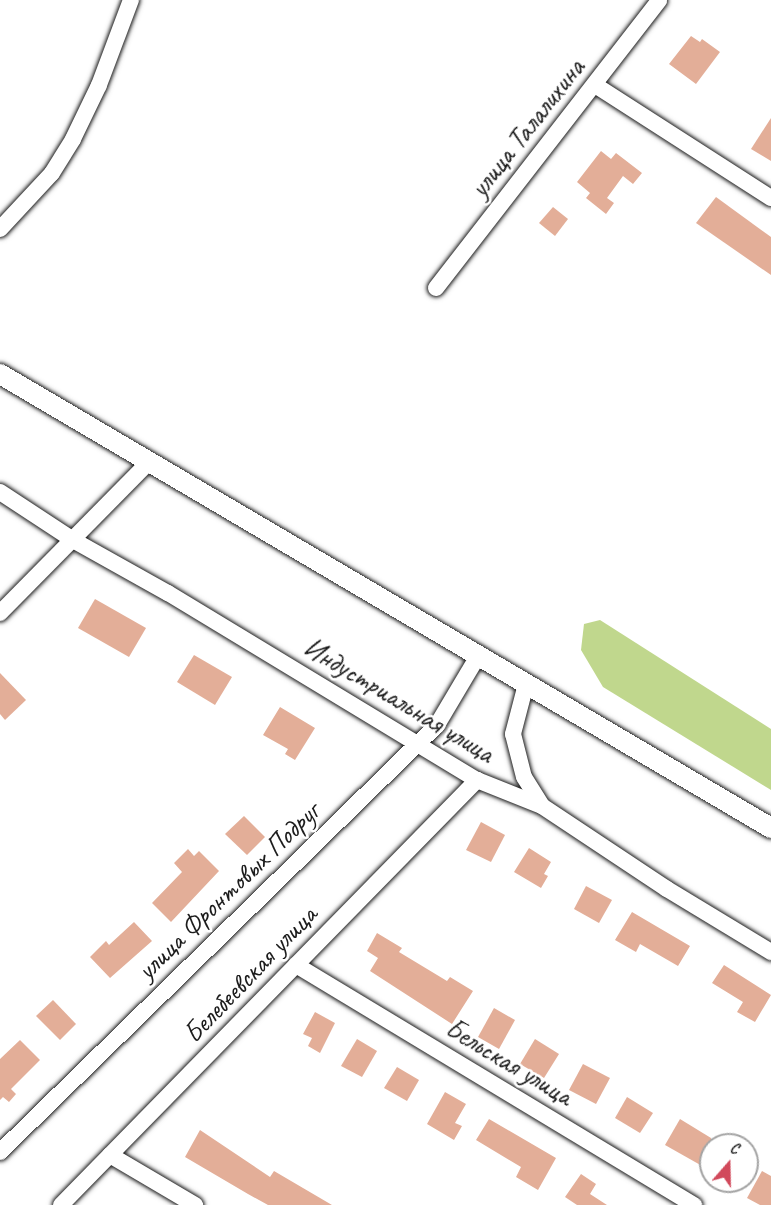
<!DOCTYPE html>
<meta charset="utf-8">
<style>
body{margin:0}
#map{position:relative;width:771px;height:1205px;overflow:hidden;background:#fff;font-family:Caveat,sans-serif}
div>[style]{position:absolute}
.green>*{inset:0;background:#c0d78d}
.building>*{inset:0;background:#e3ae98}
.roads{filter:drop-shadow(0 0 2px #1c1c1c) drop-shadow(0 0 2px #1c1c1c)}
.minor>*{height:16px;margin:-8px;padding:0 8px;transform-origin:8px;border-radius:8px;background:#fff}
.tertiary>*{height:20px;margin:-10px;padding:0 10px;transform-origin:10px;border-radius:10px;background:#fff}
span{translate:-50% -50%;white-space:nowrap;text-align:center;line-height:1.15;-webkit-text-stroke:5px #fff;paint-order:stroke}
.street-label{font-size:28px;color:#1c1c1c}
.north{position:absolute;left:699px;top:1133px;width:60px;height:60px;box-sizing:border-box;background:#fff;border:2px solid #a4a4a4;border-radius:50%;rotate:20deg;font-size:16px;font-weight:700;line-height:24px;text-align:center;color:#1c1c1c}
.north::after{content:'';display:block;margin:auto;width:21px;height:27px;background:#d1495b;clip-path:polygon(50% 0,100% 100%,50% 72%,0 100%)}
</style>
<div id="map">
<div class="green">
<div style="clip-path:polygon(600px 620px,771px 729px,771px 790px,603px 687px,581px 650px,584px 624px)"></div>
</div>
<div class="building">
<div style="clip-path:polygon(691px 36px,700px 42px,702px 39px,720px 52px,696px 84px,669px 64px)"></div>
<div style="clip-path:polygon(771px 118px,771px 161px,751px 149px)"></div>
<div style="clip-path:polygon(601px 151px,611px 159px,616px 153px,642px 173px,633px 184px,623px 176px,607px 198px,614px 203px,606px 214px,586px 198px,590px 193px,577px 182px)"></div>
<div style="clip-path:polygon(716px 197px,771px 237px,771px 275px,696px 223px)"></div>
<div style="clip-path:polygon(553px 207px,568px 219px,555px 236px,539px 223px)"></div>
<div style="clip-path:polygon(95px 599px,146px 628px,129px 657px,78px 628px)"></div>
<div style="clip-path:polygon(194px 655px,232px 677px,215px 705px,177px 682px)"></div>
<div style="clip-path:polygon(0 673px,26px 700px,5px 720px,0 714px)"></div>
<div style="clip-path:polygon(280px 707px,315px 728px,295px 760px,285px 754px,288px 749px,263px 735px)"></div>
<div style="clip-path:polygon(244px 816px,265px 837px,247px 855px,225px 834px)"></div>
<div style="clip-path:polygon(481px 822px,505px 835px,491px 862px,466px 850px)"></div>
<div style="clip-path:polygon(529px 848px,551px 862px,544px 874px,548px 876px,541px 888px,514px 872px)"></div>
<div style="clip-path:polygon(188px 849px,194px 856px,199px 851px,219px 871px,171px 922px,152px 903px,182px 872px,174px 863px)"></div>
<div style="clip-path:polygon(586px 886px,612px 900px,599px 923px,574px 909px)"></div>
<div style="clip-path:polygon(632px 912px,690px 946px,678px 966px,640px 944px,636px 952px,615px 940px)"></div>
<div style="clip-path:polygon(134px 922px,152px 941px,110px 978px,90px 957px,106px 941px,109px 945px)"></div>
<div style="clip-path:polygon(377px 933px,402px 948px,399px 952px,447px 981px,450px 977px,473px 991px,452px 1024px,370px 971px,378px 958px,367px 951px)"></div>
<div style="clip-path:polygon(724px 965px,771px 995px,755px 1022px,737px 1012px,743px 1002px,712px 983px)"></div>
<div style="clip-path:polygon(53px 1000px,76px 1024px,60px 1040px,36px 1016px)"></div>
<div style="clip-path:polygon(494px 1008px,515px 1020px,499px 1049px,478px 1037px)"></div>
<div style="clip-path:polygon(315px 1012px,335px 1023px,320px 1053px,308px 1046px,312px 1038px,303px 1034px)"></div>
<div style="clip-path:polygon(357px 1039px,377px 1051px,362px 1077px,341px 1066px)"></div>
<div style="clip-path:polygon(535px 1039px,559px 1054px,544px 1078px,520px 1064px)"></div>
<div style="clip-path:polygon(20px 1040px,40px 1060px,11px 1089px,16px 1094px,9px 1102px,3px 1097px,0 1100px,0 1059px)"></div>
<div style="clip-path:polygon(583px 1064px,610px 1078px,596px 1104px,569px 1090px)"></div>
<div style="clip-path:polygon(397px 1067px,419px 1080px,407px 1101px,384px 1088px)"></div>
<div style="clip-path:polygon(445px 1092px,466px 1104px,455px 1123px,462px 1126px,454px 1140px,427px 1124px)"></div>
<div style="clip-path:polygon(627px 1097px,653px 1113px,640px 1133px,615px 1118px)"></div>
<div style="clip-path:polygon(489px 1119px,556px 1158px,538px 1190px,516px 1177px,521px 1167px,476px 1140px)"></div>
<div style="clip-path:polygon(680px 1119px,711px 1138px,711px 1171px,665px 1145px)"></div>
<div style="clip-path:polygon(200px 1130px,270px 1177px,274px 1171px,332px 1205px,268px 1205px,248px 1194px,185px 1157px)"></div>
<div style="clip-path:polygon(762px 1171px,771px 1176px,771px 1205px,760px 1205px,747px 1198px)"></div>
<div style="clip-path:polygon(581px 1174px,596px 1184px,590px 1194px,607px 1205px,577px 1205px,565px 1197px)"></div>
</div>
<div class="roads">
<div class="minor">
<div style="left:595px;top:85px;width:209px;rotate:32.7deg"></div>
<div style="left:0;top:229px;width:76px;rotate:-47.1deg"></div>
<div style="left:52px;top:173px;width:40px;rotate:-58deg"></div>
<div style="left:73px;top:139px;width:60px;rotate:-64.3deg"></div>
<div style="left:99px;top:85px;width:91px;rotate:-69.4deg"></div>
<div style="left:436px;top:288px;width:364px;rotate:-52.2deg"></div>
<div style="left:0;top:492px;width:87px;rotate:33.3deg"></div>
<div style="left:73px;top:540px;width:109px;rotate:29.2deg"></div>
<div style="left:168px;top:593px;width:361px;rotate:31.2deg"></div>
<div style="left:477px;top:780px;width:70px;rotate:21.8deg"></div>
<div style="left:542px;top:806px;width:150px;rotate:33.6deg"></div>
<div style="left:667px;top:889px;width:122px;rotate:31.2deg"></div>
<div style="left:0;top:613px;width:212px;rotate:-45.4deg"></div>
<div style="left:526px;top:684px;width:52px;rotate:104.6deg"></div>
<div style="left:513px;top:734px;width:44px;rotate:75.7deg"></div>
<div style="left:524px;top:777px;width:34px;rotate:58deg"></div>
<div style="left:296px;top:965px;width:465px;rotate:31.1deg"></div>
<div style="left:0;top:1152px;width:611px;rotate:-44.34deg"></div>
<div style="left:437px;top:725px;width:80px;rotate:-59.3deg"></div>
<div style="left:110px;top:1155px;width:99px;rotate:30.5deg"></div>
<div style="left:61px;top:1205px;width:595px;rotate:-45.61deg"></div>
</div>
<div class="tertiary">
<div style="left:0;top:374px;width:895px;rotate:30.49deg"></div>
</div>
</div>
<div class="street-label">
<span style="left:527px;top:128px;rotate:-52deg">улица Талалихина</span>
<span style="left:399px;top:700px;rotate:31deg">Индустриальная улица</span>
<span style="left:228px;top:891px;rotate:-44deg">улица Фронтовых Подруг</span>
<span style="left:250px;top:974px;rotate:-46deg">Белебеевская улица</span>
<span style="left:509px;top:1062px;rotate:31deg">Бельская улица</span>
</div>
<div class="north">С</div>
</div>
